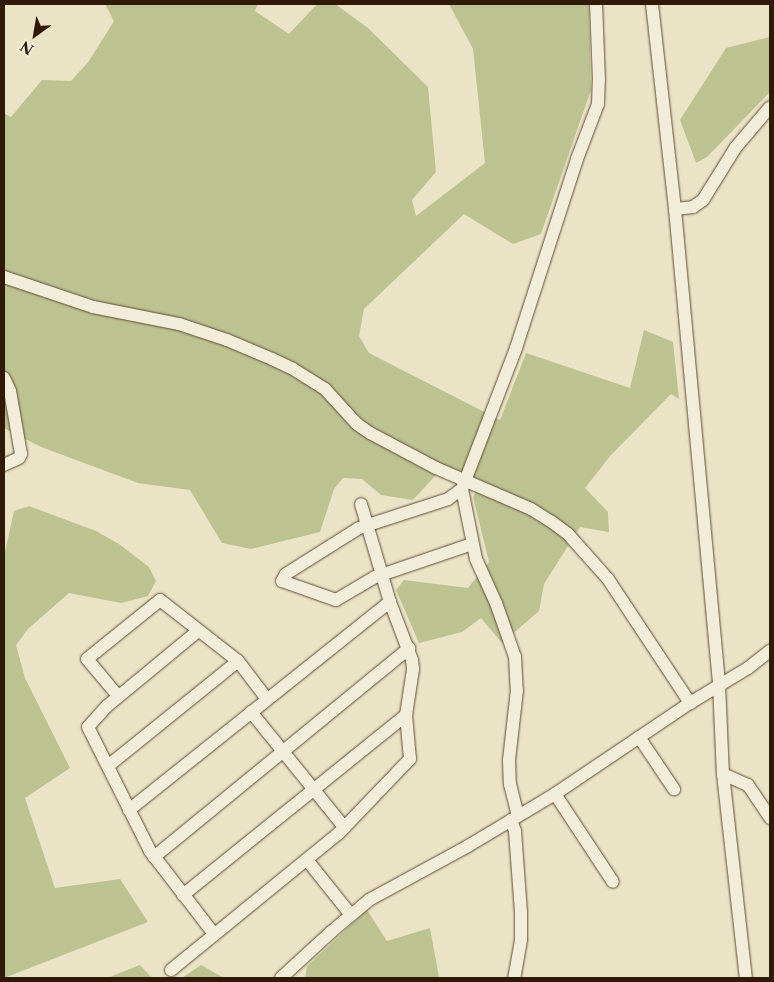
<!DOCTYPE html>
<style>
body{margin:0}
#map{position:relative;width:774px;height:982px;overflow:hidden;background:#ebe3c6;font-family:"Libre Caslon Text",serif}
div>[style]{position:absolute}
.green>*{inset:0;background:#bdc291}
.roads{filter:drop-shadow(0 0 1px #5f4c36) drop-shadow(0 0 1px #5f4c36)}
.minor>*{height:12px;margin:-6px;padding:0 6px;transform-origin:6px;border-radius:6px;background:#f2edda}
span{translate:-50% -50%;white-space:nowrap;text-align:center;line-height:1.15;-webkit-text-stroke:5px #f2edda;paint-order:stroke}
.frame{position:absolute;inset:0;border:5px solid #301906;pointer-events:none}
.north{position:absolute;left:10px;top:10px;width:50px;height:50px;-webkit-text-stroke:4px #f2edda;paint-order:stroke;rotate:212deg;font-size:14px;font-weight:700;line-height:20px;text-align:center;color:#301906}
.north::after{content:'';display:block;margin:auto;width:18px;height:22px;background:#301906;clip-path:polygon(50% 0,100% 100%,50% 72%,0 100%)}
</style>
<div id="map">
<div class="green">
<div style="clip-path:polygon(105px 4px,258px 4px,255px 11px,289px 34px,317px 4px,335px 4px,368px 28px,428px 87px,436px 172px,412px 200px,416px 216px,485px 163px,473px 49px,449px 4px,589px 4px,591px 90px,541px 234px,513px 244px,464px 214px,364px 309px,359px 336px,369px 353px,500px 420px,526px 353px,630px 388px,644px 330px,673px 342px,679px 399px,671px 394px,611px 455px,585px 488px,608px 512px,609px 532px,580px 527px,544px 584px,539px 611px,502px 643px,481px 618px,462px 632px,419px 643px,396px 590px,404px 580px,468px 588px,489px 562px,473px 497px,481px 480px,445px 465px,413px 500px,381px 495px,362px 479px,343px 478px,334px 489px,320px 532px,251px 549px,222px 543px,190px 490px,138px 483px,41px 447px,4px 428px,4px 113px,11px 117px,42px 80px,71px 81px,89px 61px,114px 21px)"></div>
<div style="clip-path:polygon(770px 37px,770px 92px,707px 157px,696px 163px,680px 120px,726px 48px)"></div>
<div style="clip-path:polygon(29px 506px,96px 531px,119px 544px,149px 567px,156px 581px,148px 596px,121px 603px,69px 593px,28px 629px,16px 645px,25px 678px,70px 768px,25px 798px,55px 888px,120px 879px,148px 922px,4px 978px,4px 556px,14px 511px)"></div>
<div style="clip-path:polygon(367px 910px,387px 941px,430px 928px,439px 977px,458px 978px,305px 978px,307px 966px)"></div>
<div style="clip-path:polygon(140px 965px,152px 978px,107px 978px)"></div>
<div style="clip-path:polygon(201px 965px,224px 978px,182px 978px)"></div>
</div>
<div class="roads">
<div class="minor">
<div style="left:652px;top:4px;width:206px;rotate:83.6deg"></div>
<div style="left:675px;top:209px;width:477px;rotate:84.7deg"></div>
<div style="left:719px;top:684px;width:90px;rotate:87.5deg"></div>
<div style="left:723px;top:774px;width:205px;rotate:83.6deg"></div>
<div style="left:675px;top:209px;width:18px;rotate:-6deg"></div>
<div style="left:693px;top:207px;width:12px;rotate:-35deg"></div>
<div style="left:703px;top:200px;width:62px;rotate:-58.1deg"></div>
<div style="left:736px;top:147px;width:52px;rotate:-49.6deg"></div>
<div style="left:4px;top:277px;width:94px;rotate:18.6deg"></div>
<div style="left:93px;top:307px;width:88px;rotate:11.2deg"></div>
<div style="left:179px;top:324px;width:51px;rotate:18.4deg"></div>
<div style="left:227px;top:340px;width:49px;rotate:22.9deg"></div>
<div style="left:272px;top:359px;width:23px;rotate:25deg"></div>
<div style="left:293px;top:369px;width:38px;rotate:32deg"></div>
<div style="left:325px;top:389px;width:47px;rotate:47.6deg"></div>
<div style="left:357px;top:424px;width:16px;rotate:35deg"></div>
<div style="left:370px;top:433px;width:75px;rotate:27.9deg"></div>
<div style="left:436px;top:468px;width:103px;rotate:23.3deg"></div>
<div style="left:531px;top:509px;width:25px;rotate:32deg"></div>
<div style="left:552px;top:522px;width:20px;rotate:37deg"></div>
<div style="left:568px;top:534px;width:60px;rotate:48.4deg"></div>
<div style="left:608px;top:579px;width:149px;rotate:56.5deg"></div>
<div style="left:4px;top:378px;width:14px;rotate:65deg"></div>
<div style="left:10px;top:391px;width:64px;rotate:80.1deg"></div>
<div style="left:21px;top:454px;width:4px;rotate:117deg"></div>
<div style="left:19px;top:458px;width:17px;rotate:155deg"></div>
<div style="left:462px;top:489px;width:71px;rotate:78.7deg"></div>
<div style="left:476px;top:559px;width:48px;rotate:65.6deg"></div>
<div style="left:496px;top:603px;width:57px;rotate:70.6deg"></div>
<div style="left:515px;top:657px;width:33px;rotate:87deg"></div>
<div style="left:517px;top:690px;width:70px;rotate:96.5deg"></div>
<div style="left:509px;top:760px;width:24px;rotate:88deg"></div>
<div style="left:510px;top:784px;width:32px;rotate:76deg"></div>
<div style="left:472px;top:544px;width:102px;rotate:161.2deg"></div>
<div style="left:375px;top:577px;width:45px;rotate:149.5deg"></div>
<div style="left:336px;top:600px;width:57px;rotate:-160.6deg"></div>
<div style="left:282px;top:581px;width:8px;rotate:-60deg"></div>
<div style="left:286px;top:574px;width:86px;rotate:-32.2deg"></div>
<div style="left:359px;top:528px;width:94px;rotate:-18deg"></div>
<div style="left:448px;top:499px;width:17px;rotate:-36deg"></div>
<div style="left:462px;top:489px;width:151px;rotate:-69deg"></div>
<div style="left:516px;top:348px;width:199px;rotate:-72.1deg"></div>
<div style="left:577px;top:159px;width:59px;rotate:-69.1deg"></div>
<div style="left:598px;top:104px;width:23px;rotate:-88deg"></div>
<div style="left:599px;top:81px;width:77px;rotate:-92.2deg"></div>
<div style="left:198px;top:631px;width:118px;rotate:140.5deg"></div>
<div style="left:107px;top:706px;width:28px;rotate:132deg"></div>
<div style="left:88px;top:727px;width:139px;rotate:63.4deg"></div>
<div style="left:150px;top:851px;width:105px;rotate:52.4deg"></div>
<div style="left:118px;top:696px;width:48px;rotate:-130deg"></div>
<div style="left:87px;top:659px;width:94px;rotate:-38.9deg"></div>
<div style="left:160px;top:600px;width:99px;rotate:38deg"></div>
<div style="left:238px;top:661px;width:48px;rotate:52.7deg"></div>
<div style="left:251px;top:712px;width:148px;rotate:51deg"></div>
<div style="left:639px;top:737px;width:63px;rotate:56.1deg"></div>
<div style="left:108px;top:766px;width:167px;rotate:-38.9deg"></div>
<div style="left:723px;top:774px;width:27px;rotate:24deg"></div>
<div style="left:748px;top:785px;width:40px;rotate:56deg"></div>
<div style="left:555px;top:794px;width:105px;rotate:56.6deg"></div>
<div style="left:129px;top:810px;width:334px;rotate:-38.6deg"></div>
<div style="left:511px;top:820px;width:12px;rotate:70deg"></div>
<div style="left:515px;top:831px;width:82px;rotate:85.8deg"></div>
<div style="left:521px;top:913px;width:27px;rotate:90deg"></div>
<div style="left:521px;top:940px;width:39px;rotate:100deg"></div>
<div style="left:154px;top:857px;width:330px;rotate:-39.3deg"></div>
<div style="left:307px;top:860px;width:70px;rotate:51.3deg"></div>
<div style="left:183px;top:895px;width:287px;rotate:-38.9deg"></div>
<div style="left:171px;top:970px;width:215px;rotate:-39.2deg"></div>
<div style="left:338px;top:834px;width:104px;rotate:-46.2deg"></div>
<div style="left:410px;top:759px;width:44px;rotate:-95.2deg"></div>
<div style="left:406px;top:715px;width:47px;rotate:-81.3deg"></div>
<div style="left:413px;top:669px;width:9px;rotate:-96deg"></div>
<div style="left:412px;top:660px;width:62px;rotate:-110.8deg"></div>
<div style="left:390px;top:602px;width:102px;rotate:-106.5deg"></div>
<div style="left:281px;top:978px;width:68px;rotate:-42.6deg"></div>
<div style="left:331px;top:932px;width:50px;rotate:-40.1deg"></div>
<div style="left:369px;top:900px;width:113px;rotate:-28.6deg"></div>
<div style="left:468px;top:846px;width:101px;rotate:-30.9deg"></div>
<div style="left:555px;top:794px;width:163px;rotate:-34deg"></div>
<div style="left:690px;top:703px;width:68px;rotate:-31.1deg"></div>
<div style="left:748px;top:668px;width:28px;rotate:-38deg"></div>
</div>
</div>
<div class="frame"></div>
<div class="north">N</div>
</div>
